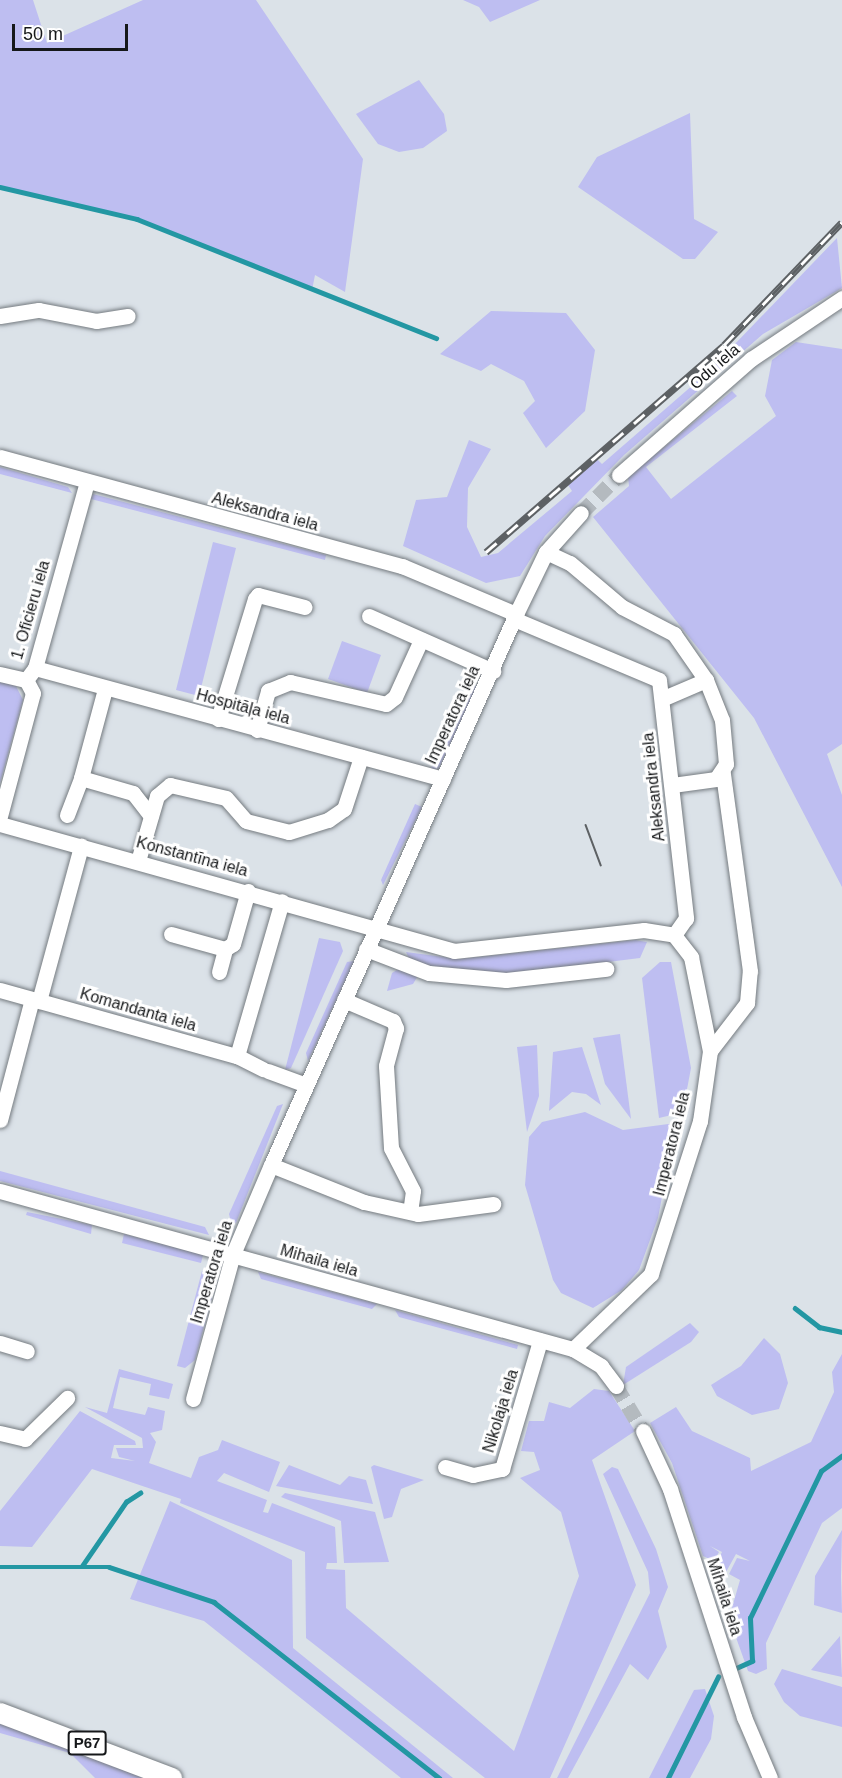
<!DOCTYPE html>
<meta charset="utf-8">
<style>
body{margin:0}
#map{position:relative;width:842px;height:1778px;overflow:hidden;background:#dbe2e8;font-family:Arial,sans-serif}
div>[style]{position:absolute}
.green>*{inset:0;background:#bebef1}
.stream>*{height:4.5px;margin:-2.25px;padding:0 2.25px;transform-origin:2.25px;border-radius:2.25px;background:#2397a3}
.minor-tunnel>*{height:15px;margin-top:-7.5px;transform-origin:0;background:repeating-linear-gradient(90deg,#b4babf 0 15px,transparent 0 23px)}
.roads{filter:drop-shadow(0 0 2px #757b80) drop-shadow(0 0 2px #757b80)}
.minor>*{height:15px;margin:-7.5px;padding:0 7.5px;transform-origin:7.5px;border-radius:7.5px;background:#fff}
.major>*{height:20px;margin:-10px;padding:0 10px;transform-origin:10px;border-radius:10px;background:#fff}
.tram>*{height:1.5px;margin:-0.75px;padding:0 0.75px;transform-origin:0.75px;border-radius:0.75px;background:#5d6164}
.rail>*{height:7px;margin-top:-3.5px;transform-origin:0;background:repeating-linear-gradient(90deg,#fff 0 14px,#5d6164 0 28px);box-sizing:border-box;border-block:2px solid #5d6164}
span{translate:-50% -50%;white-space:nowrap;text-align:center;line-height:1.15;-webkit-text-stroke:6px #fff;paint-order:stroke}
.shield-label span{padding:2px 4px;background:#fff;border:2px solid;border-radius:4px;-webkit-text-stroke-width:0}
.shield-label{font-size:15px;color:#16181a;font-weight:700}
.street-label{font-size:16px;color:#16181a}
.scale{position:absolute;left:12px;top:24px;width:116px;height:27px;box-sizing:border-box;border:3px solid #16181a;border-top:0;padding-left:8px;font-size:18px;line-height:21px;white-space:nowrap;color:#16181a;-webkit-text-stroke:4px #fff;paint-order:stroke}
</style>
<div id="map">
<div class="green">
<div style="clip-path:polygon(0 0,33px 0,47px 43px,143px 0,256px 0,363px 159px,345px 292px,315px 275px,312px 290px,137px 219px,0 187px)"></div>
<div style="clip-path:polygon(463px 0,540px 0,490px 22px,479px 7px)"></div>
<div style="clip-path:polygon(419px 80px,444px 114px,447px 131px,423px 148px,399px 152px,378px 144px,356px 114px)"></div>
<div style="clip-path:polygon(690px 113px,694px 219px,718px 232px,695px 259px,683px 259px,578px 187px,597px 157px)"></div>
<div style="clip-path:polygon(837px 238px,842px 288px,763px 334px,624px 455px,545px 536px,520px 576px,486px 583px,403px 546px,416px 500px,447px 497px,469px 440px,491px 449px,468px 488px,467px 527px,481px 557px,498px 553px,572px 491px,568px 485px,597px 459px,602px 464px,709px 371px)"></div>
<div style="clip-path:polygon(491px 311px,566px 313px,595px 350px,585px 411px,546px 448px,523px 413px,535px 401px,524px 381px,491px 364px,481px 371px,440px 354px)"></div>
<div style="clip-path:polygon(796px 342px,842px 349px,842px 744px,827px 754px,842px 795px,842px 887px,754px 718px,593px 517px,629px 486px,628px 477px,732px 391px,737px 396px,646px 467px,671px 499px,776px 416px,765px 396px,772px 360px)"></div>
<div style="clip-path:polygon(0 467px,68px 487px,72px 493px,0 474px)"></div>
<div style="clip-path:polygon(93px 494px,326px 555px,325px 560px,91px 499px)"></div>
<div style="clip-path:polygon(213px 542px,236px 548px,199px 696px,176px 690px)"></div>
<div style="clip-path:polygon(342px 641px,381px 655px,367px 693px,328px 679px)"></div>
<div style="clip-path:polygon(473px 674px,476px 688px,439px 768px,430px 771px)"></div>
<div style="clip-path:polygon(0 682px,16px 686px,23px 700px,0 783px)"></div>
<div style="clip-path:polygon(415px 804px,422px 807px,383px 885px,381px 880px)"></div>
<div style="clip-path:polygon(319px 938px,340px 942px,343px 951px,291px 1068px,285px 1070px)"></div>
<div style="clip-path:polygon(635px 940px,647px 942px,640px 958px,505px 975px,445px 971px,410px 961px,406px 952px,459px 959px)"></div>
<div style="clip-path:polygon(354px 961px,308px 1061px,306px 1053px,347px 962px)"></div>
<div style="clip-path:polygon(660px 962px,671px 962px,691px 1068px,684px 1105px,676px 1114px,659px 1118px,642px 978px)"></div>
<div style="clip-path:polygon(402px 967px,419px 974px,413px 984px,387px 991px,392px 973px)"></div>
<div style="clip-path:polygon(620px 1034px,631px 1119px,605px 1084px,593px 1038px)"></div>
<div style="clip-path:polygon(537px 1045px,539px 1096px,527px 1132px,517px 1047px)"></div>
<div style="clip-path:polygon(582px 1047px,601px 1105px,586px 1094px,572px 1092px,549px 1111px,553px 1052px)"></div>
<div style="clip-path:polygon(283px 1104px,236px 1223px,231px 1222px,229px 1214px,277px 1106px)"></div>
<div style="clip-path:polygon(585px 1112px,623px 1130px,676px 1123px,658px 1218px,639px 1270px,622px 1290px,593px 1308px,561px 1293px,553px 1280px,525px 1185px,529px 1137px,542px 1122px)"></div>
<div style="clip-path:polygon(0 1171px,205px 1227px,209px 1235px,0 1181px)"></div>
<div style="clip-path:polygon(27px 1212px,92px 1225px,91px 1234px,26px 1215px)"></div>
<div style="clip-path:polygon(124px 1234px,203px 1255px,201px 1263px,122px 1243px)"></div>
<div style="clip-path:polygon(202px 1271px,218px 1275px,195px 1360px,185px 1368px,177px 1366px)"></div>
<div style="clip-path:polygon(258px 1272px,377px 1304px,372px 1309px,261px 1279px)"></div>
<div style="clip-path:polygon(395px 1310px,518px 1345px,517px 1349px,399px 1317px)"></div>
<div style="clip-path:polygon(690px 1323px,699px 1332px,691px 1342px,623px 1385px,626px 1367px)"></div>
<div style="clip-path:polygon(764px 1338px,780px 1354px,788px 1383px,779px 1409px,752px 1415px,717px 1396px,711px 1385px,741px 1366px)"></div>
<div style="clip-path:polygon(842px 1354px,842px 1508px,822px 1523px,766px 1643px,767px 1669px,756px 1674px,748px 1671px,729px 1618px,740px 1580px,729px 1574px,737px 1558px,750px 1561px,736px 1554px,726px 1572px,715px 1566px,722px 1552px,710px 1546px,719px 1552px,714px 1561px,703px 1556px,672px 1463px,650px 1423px,676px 1407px,692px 1431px,750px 1458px,751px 1471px,811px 1442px,834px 1392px,832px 1372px)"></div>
<div style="clip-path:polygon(119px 1369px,173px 1384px,169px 1399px,149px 1395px,151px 1384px,120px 1377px,113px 1408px,145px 1415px,148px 1407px,165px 1411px,162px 1430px,150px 1433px,156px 1442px,149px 1463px,191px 1478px,199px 1457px,218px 1450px,222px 1440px,280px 1462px,269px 1492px,224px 1473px,217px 1481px,267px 1500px,263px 1512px,268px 1513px,272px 1503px,335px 1527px,337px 1563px,327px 1563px,326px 1569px,345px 1570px,346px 1608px,514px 1751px,579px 1576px,561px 1512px,520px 1478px,540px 1470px,534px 1452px,521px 1451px,529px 1421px,544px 1421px,549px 1402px,570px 1408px,594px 1389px,609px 1391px,635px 1431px,592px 1460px,636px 1585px,550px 1778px,485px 1778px,306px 1638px,305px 1552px,180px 1503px,181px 1499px,92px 1469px,32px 1547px,0 1546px,0 1511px,80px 1411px,135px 1441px,136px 1445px,114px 1445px,111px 1458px,135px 1461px,119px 1457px,116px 1448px,143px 1448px,142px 1438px,85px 1407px,107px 1413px)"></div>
<div style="clip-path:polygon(289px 1465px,340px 1485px,349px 1476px,366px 1480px,373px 1504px,276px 1486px)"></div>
<div style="clip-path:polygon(371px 1467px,374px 1465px,424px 1480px,401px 1489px,392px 1517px,384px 1519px)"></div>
<div style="clip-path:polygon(612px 1467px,618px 1469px,656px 1549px,668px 1587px,658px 1611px,667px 1647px,648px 1680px,630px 1664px,568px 1778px,557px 1778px,650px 1593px,648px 1572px,603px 1474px)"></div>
<div style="clip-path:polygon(285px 1493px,375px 1512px,389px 1562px,344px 1563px,341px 1521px,281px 1497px)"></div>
<div style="clip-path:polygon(170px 1501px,292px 1560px,293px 1648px,453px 1778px,401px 1778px,204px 1621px,130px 1599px)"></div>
<div style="clip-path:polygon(842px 1530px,841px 1577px,842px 1613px,814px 1605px,815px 1576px)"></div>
<div style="clip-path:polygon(840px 1636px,842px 1677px,811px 1670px)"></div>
<div style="clip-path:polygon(782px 1669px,842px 1687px,842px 1727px,800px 1716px,784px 1702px,774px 1684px)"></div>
<div style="clip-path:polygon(705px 1689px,714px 1716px,711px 1739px,690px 1778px,649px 1778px,694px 1690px)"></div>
<div style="clip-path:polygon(0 1724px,103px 1761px,143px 1778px,95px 1778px,70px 1753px,0 1733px)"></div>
</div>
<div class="stream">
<div style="left:0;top:187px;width:141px;rotate:13.1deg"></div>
<div style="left:137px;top:219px;width:322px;rotate:21.7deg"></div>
<div style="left:795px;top:1308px;width:31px;rotate:38deg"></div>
<div style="left:819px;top:1327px;width:24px;rotate:12deg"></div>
<div style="left:82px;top:1566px;width:78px;rotate:-55.5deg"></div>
<div style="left:126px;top:1502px;width:17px;rotate:-33deg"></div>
<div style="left:0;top:1567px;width:109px"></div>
<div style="left:109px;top:1567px;width:111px;rotate:18.4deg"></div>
<div style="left:214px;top:1602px;width:286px;rotate:38deg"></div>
<div style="left:734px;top:1669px;width:20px;rotate:-24deg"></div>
<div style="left:752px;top:1661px;width:43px;rotate:-92.7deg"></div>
<div style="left:750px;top:1618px;width:163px;rotate:-64.2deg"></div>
<div style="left:821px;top:1471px;width:26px;rotate:-36deg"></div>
<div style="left:668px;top:1778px;width:113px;rotate:-63.7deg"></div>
</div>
<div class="minor-tunnel">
<div style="left:581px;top:513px;width:54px;rotate:-45deg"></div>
<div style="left:616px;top:1386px;width:52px;rotate:59deg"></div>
</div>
<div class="roads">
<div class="minor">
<div style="left:0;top:316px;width:39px;rotate:-9deg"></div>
<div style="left:39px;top:310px;width:58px;rotate:10.9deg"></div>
<div style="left:96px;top:321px;width:32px;rotate:-9deg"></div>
<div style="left:0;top:457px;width:417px;rotate:15.2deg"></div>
<div style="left:402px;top:566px;width:124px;rotate:22.8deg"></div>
<div style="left:619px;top:475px;width:176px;rotate:-41.3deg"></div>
<div style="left:751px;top:359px;width:110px;rotate:-33.8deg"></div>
<div style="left:546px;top:552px;width:26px;rotate:25deg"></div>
<div style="left:570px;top:563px;width:68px;rotate:40.2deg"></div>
<div style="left:622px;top:607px;width:59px;rotate:27.4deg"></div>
<div style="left:674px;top:634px;width:56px;rotate:55.2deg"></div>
<div style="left:706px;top:680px;width:43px;rotate:68.2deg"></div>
<div style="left:722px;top:720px;width:44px;rotate:84.8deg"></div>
<div style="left:726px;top:764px;width:18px;rotate:124deg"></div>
<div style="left:716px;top:779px;width:44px;rotate:172.2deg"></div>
<div style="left:369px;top:616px;width:136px;rotate:23.9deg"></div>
<div style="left:514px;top:619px;width:157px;rotate:22.8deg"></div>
<div style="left:659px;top:680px;width:240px;rotate:83.5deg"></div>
<div style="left:686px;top:918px;width:21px;rotate:125deg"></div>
<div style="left:35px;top:668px;width:423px;rotate:15.2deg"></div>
<div style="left:0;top:674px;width:27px;rotate:13deg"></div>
<div style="left:105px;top:689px;width:92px;rotate:105.1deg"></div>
<div style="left:81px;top:778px;width:54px;rotate:16.1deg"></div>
<div style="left:133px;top:793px;width:29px;rotate:52deg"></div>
<div style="left:664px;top:698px;width:46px;rotate:-23.2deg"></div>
<div style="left:218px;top:719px;width:126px;rotate:-72.9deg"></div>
<div style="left:255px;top:599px;width:5px;rotate:-53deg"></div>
<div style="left:258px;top:595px;width:48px;rotate:14.6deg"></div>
<div style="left:257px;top:730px;width:41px;rotate:-74.2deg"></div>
<div style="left:268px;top:691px;width:24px;rotate:-22deg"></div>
<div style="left:290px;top:682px;width:98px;rotate:12.9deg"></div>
<div style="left:386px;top:704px;width:11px;rotate:-38deg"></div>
<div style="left:395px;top:697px;width:63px;rotate:-65.5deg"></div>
<div style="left:67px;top:815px;width:40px;rotate:-69deg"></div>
<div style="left:0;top:816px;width:127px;rotate:-75deg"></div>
<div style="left:33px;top:693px;width:15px;rotate:-118deg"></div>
<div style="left:26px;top:680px;width:15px;rotate:-53deg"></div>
<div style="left:35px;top:668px;width:193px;rotate:-74.4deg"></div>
<div style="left:0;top:824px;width:471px;rotate:15.6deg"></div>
<div style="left:454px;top:951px;width:191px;rotate:-6.3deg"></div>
<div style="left:644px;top:930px;width:30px;rotate:9deg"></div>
<div style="left:674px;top:935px;width:28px;rotate:52deg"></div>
<div style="left:691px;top:957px;width:96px;rotate:78.6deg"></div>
<div style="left:710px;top:1051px;width:71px;rotate:98.1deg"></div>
<div style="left:700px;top:1121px;width:161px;rotate:107.8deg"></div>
<div style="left:651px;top:1274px;width:108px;rotate:136.1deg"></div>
<div style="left:138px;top:861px;width:68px;rotate:-73.7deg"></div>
<div style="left:157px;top:796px;width:17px;rotate:-40deg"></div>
<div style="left:170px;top:785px;width:57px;rotate:13.1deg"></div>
<div style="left:226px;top:798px;width:30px;rotate:49deg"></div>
<div style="left:246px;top:821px;width:44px;rotate:14.3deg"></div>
<div style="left:289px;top:832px;width:41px;rotate:-17.1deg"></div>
<div style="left:328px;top:820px;width:19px;rotate:-35deg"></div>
<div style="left:344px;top:809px;width:55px;rotate:-71.9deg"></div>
<div style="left:171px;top:934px;width:56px;rotate:15.5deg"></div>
<div style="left:225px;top:949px;width:9px;rotate:-32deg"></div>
<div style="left:233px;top:944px;width:55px;rotate:-74.2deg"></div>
<div style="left:366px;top:949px;width:67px;rotate:20.9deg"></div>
<div style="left:429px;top:973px;width:77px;rotate:5.2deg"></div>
<div style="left:506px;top:980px;width:101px;rotate:-6.3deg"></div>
<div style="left:219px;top:972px;width:24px;rotate:-75deg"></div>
<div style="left:0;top:990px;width:246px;rotate:15.6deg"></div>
<div style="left:237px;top:1056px;width:29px;rotate:27deg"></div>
<div style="left:344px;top:1000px;width:53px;rotate:23.2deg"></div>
<div style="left:393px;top:1021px;width:8px;rotate:67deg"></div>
<div style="left:396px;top:1028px;width:39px;rotate:105deg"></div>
<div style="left:386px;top:1066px;width:82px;rotate:86.5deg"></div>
<div style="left:391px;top:1148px;width:48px;rotate:62.9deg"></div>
<div style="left:413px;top:1191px;width:21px;rotate:98deg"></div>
<div style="left:39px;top:1001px;width:161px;rotate:-74.8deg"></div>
<div style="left:710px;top:1051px;width:61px;rotate:-52.4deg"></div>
<div style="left:747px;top:1003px;width:32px;rotate:-85deg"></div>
<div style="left:750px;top:971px;width:200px;rotate:-97.8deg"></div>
<div style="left:237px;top:1056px;width:161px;rotate:-73.8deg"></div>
<div style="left:268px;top:1071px;width:40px;rotate:20.2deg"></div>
<div style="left:0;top:1120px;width:125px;rotate:-75.2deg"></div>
<div style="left:271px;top:1165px;width:100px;rotate:21.7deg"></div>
<div style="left:364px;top:1202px;width:55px;rotate:12.5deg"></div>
<div style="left:418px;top:1214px;width:76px;rotate:-7.6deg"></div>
<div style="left:0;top:1191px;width:594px;rotate:15.42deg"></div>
<div style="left:573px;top:1349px;width:33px;rotate:31deg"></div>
<div style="left:601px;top:1366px;width:25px;rotate:53deg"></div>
<div style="left:0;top:1343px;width:28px;rotate:17deg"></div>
<div style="left:193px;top:1399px;width:150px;rotate:-74.6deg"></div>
<div style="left:233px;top:1254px;width:97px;rotate:-66.9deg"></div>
<div style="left:271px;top:1165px;width:603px;rotate:-66.03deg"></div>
<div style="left:516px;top:614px;width:69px;rotate:-64.2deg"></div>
<div style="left:546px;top:552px;width:52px;rotate:-48.1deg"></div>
<div style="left:643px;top:1431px;width:64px;rotate:65deg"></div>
<div style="left:670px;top:1489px;width:240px;rotate:72deg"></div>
<div style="left:744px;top:1717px;width:66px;rotate:66.9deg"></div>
<div style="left:0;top:1433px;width:26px;rotate:13deg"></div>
<div style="left:25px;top:1439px;width:59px;rotate:-44.3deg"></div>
<div style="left:445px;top:1467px;width:29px;rotate:16deg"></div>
<div style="left:473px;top:1475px;width:30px;rotate:-12deg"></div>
<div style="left:502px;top:1469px;width:134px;rotate:-73.5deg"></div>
</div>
<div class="major">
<div style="left:0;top:1713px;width:184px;rotate:20.7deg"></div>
</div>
</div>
<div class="tram">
<div style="left:586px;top:825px;width:43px;rotate:69.4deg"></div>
</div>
<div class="rail">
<div style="left:486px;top:552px;width:315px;rotate:-41deg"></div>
<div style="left:724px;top:345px;width:170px;rotate:-46.2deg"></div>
</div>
<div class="shield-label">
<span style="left:87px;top:1743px">P67</span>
</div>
<div class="street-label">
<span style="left:715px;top:367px;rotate:-41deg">Odu iela</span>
<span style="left:265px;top:512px;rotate:15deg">Aleksandra iela</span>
<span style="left:31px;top:610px;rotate:-74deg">1. Oficieru iela</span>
<span style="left:243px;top:707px;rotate:15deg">Hospitāļa iela</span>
<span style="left:453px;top:715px;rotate:-65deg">Imperatora iela</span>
<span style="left:654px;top:787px;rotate:-96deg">Aleksandra iela</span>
<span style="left:192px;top:857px;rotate:15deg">Konstantīna iela</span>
<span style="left:138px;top:1010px;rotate:16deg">Komandanta iela</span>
<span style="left:672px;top:1144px;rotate:-76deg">Imperatora iela</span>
<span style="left:319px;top:1261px;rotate:16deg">Mihaila iela</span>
<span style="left:212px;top:1272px;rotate:-73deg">Imperatora iela</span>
<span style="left:501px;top:1411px;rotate:-73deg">Nikolaja iela</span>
<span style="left:724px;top:1597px;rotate:72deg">Mihaila iela</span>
</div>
<div class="scale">50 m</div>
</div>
